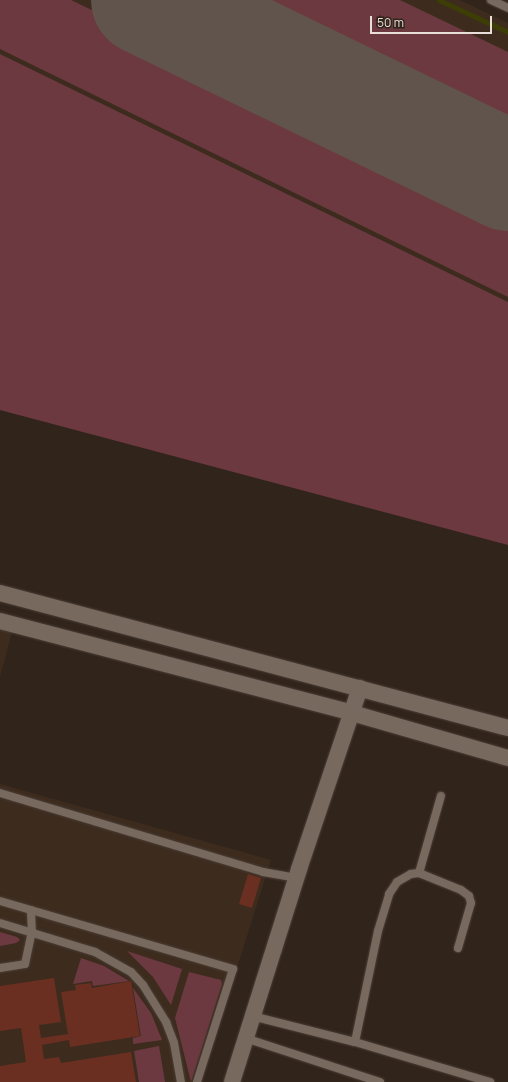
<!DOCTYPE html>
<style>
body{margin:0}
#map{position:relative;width:508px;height:1082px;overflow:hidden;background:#31241b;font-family:Manrope,sans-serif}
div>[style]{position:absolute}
.built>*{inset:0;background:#3d2c1e}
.green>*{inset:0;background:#6d3941}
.stream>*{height:5px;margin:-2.5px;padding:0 2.5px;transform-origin:2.5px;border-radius:2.5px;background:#3d3d06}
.runway>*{height:110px;margin:-55px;padding:0 55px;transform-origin:55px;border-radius:55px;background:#60544c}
.building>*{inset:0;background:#6a2f20}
.roads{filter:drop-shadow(0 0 1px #4a3f38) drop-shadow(0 0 1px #4a3f38)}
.lane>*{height:8px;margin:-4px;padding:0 4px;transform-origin:4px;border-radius:4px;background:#78695e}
.street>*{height:16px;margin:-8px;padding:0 8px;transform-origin:8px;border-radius:8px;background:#78695e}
span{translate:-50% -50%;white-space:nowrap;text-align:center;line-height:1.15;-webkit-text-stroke:3.5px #31241b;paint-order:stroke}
.scale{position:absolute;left:370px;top:16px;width:122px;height:18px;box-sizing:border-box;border:2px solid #e8dfd9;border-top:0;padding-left:5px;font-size:12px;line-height:14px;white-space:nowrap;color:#e8dfd9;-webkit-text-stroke:3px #31241b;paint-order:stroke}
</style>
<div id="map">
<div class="built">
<div style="clip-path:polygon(0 0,460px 0,508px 23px,508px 302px,0 54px)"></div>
<div style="clip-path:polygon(0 617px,15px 621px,0 677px)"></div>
<div style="clip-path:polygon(0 784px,271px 860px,201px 1082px,0 1082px)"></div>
</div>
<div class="green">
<div style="clip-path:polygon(0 0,71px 0,508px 211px,508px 297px,0 49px)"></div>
<div style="clip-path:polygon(220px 0,400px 0,508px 52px,508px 140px)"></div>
<div style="clip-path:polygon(0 54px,508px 302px,508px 545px,0 410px)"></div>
<div style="clip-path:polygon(0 932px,17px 937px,20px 940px,16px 943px,0 946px)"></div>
<div style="clip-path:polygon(127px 951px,182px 969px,171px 1005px,153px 977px)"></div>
<div style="clip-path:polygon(81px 958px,104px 966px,129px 981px,93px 986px,92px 981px,73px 984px)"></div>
<div style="clip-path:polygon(189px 972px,221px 980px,222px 984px,191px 1082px,175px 1018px)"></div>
<div style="clip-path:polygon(133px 988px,151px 1013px,162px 1040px,133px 1044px,133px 1038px,141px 1036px)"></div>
<div style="clip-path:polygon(159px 1046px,165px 1082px,139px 1082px,134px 1051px)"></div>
</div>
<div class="stream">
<div style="left:439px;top:0;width:76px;rotate:24.9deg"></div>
</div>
<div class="runway">
<div style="left:146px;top:0;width:403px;rotate:25.9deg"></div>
</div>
<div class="building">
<div style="clip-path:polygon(248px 874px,261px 878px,252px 908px,239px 904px)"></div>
<div style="clip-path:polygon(54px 978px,61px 1022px,39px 1025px,41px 1038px,68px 1034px,61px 992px,76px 990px,75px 985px,91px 983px,92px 988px,131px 981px,140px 1036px,70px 1047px,69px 1040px,42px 1045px,44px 1059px,59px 1057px,61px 1063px,131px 1052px,136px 1082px,0 1082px,0 1066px,26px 1062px,21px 1028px,0 1031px,0 986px)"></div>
</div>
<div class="roads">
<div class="lane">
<div style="left:491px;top:0;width:19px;rotate:25deg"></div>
<div style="left:0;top:793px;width:275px;rotate:16.7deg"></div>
<div style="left:263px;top:872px;width:34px;rotate:10deg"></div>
<div style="left:419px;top:873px;width:80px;rotate:-74.1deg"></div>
<div style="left:0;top:901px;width:243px;rotate:16.3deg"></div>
<div style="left:233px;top:969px;width:119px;rotate:107.7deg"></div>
<div style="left:0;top:923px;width:99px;rotate:17deg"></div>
<div style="left:95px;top:952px;width:41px;rotate:29.1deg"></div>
<div style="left:131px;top:972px;width:18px;rotate:47deg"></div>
<div style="left:143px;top:985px;width:44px;rotate:58.1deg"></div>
<div style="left:166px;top:1022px;width:22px;rotate:69deg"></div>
<div style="left:174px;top:1043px;width:40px;rotate:80deg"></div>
<div style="left:0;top:968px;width:25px;rotate:-9deg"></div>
<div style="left:25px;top:964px;width:33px;rotate:-78deg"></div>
<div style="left:32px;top:932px;width:22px;rotate:-93deg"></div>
<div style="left:252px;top:1016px;width:106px;rotate:14.2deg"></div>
<div style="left:355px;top:1042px;width:141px;rotate:16.5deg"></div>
<div style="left:245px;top:1038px;width:142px;rotate:18.1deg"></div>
<div style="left:355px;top:1042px;width:113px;rotate:-78.3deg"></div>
<div style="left:378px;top:931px;width:39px;rotate:-73deg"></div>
<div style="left:389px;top:894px;width:14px;rotate:-56deg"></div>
<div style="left:397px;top:882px;width:16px;rotate:-30deg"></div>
<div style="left:411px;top:874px;width:8px;rotate:-7deg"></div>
<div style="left:419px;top:873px;width:45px;rotate:22deg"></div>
<div style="left:461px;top:890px;width:10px;rotate:37deg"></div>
<div style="left:469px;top:896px;width:7px;rotate:74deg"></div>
<div style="left:471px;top:903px;width:47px;rotate:106.1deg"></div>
</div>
<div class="street">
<div style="left:0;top:593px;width:526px;rotate:14.88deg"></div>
<div style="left:0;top:621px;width:364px;rotate:14.6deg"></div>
<div style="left:352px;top:713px;width:162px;rotate:16.1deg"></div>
<div style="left:232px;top:1082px;width:223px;rotate:-72.5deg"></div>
<div style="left:299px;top:869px;width:191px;rotate:-71.4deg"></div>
</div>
</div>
<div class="scale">50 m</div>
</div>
